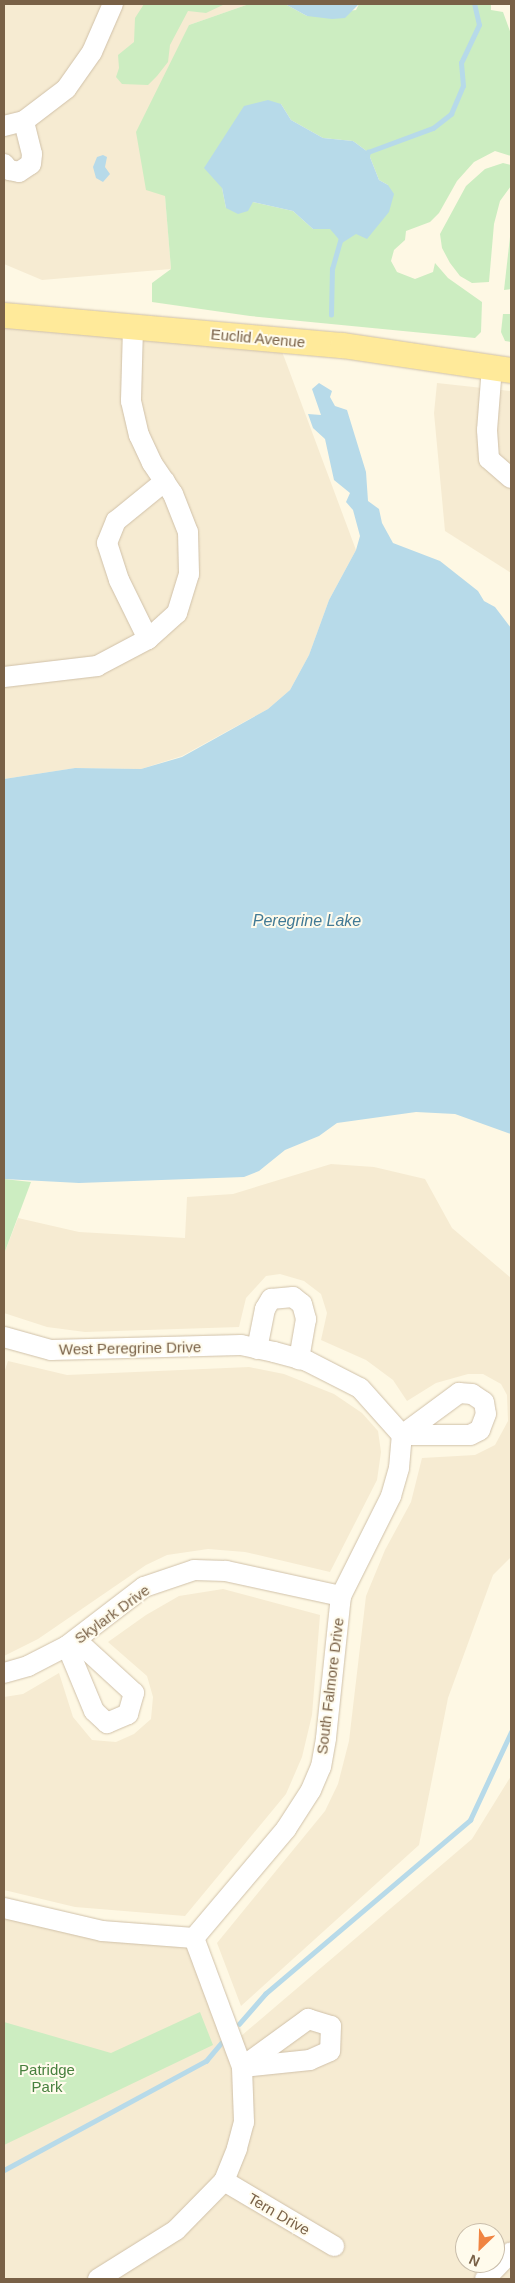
<!DOCTYPE html>
<style>
body{margin:0}
#map{position:relative;width:515px;height:2283px;overflow:hidden;background:#fef8e4;font-family:Helvetica,sans-serif}
div>[style]{position:absolute}
.residential>*{inset:0;background:#f6ebd2}
.green>*{inset:0;background:#ccedc1}
.water>*{inset:0;background:#b7dae9}
.stream>*{height:4.5px;margin:-2.25px;padding:0 2.25px;transform-origin:2.25px;border-radius:2.25px;background:#b7dae9}
.roads{filter:drop-shadow(0 0 1px #d0c1a9) drop-shadow(0 0 1px #d0c1a9)}
.minor>*{height:20px;margin:-10px;padding:0 10px;transform-origin:10px;border-radius:10px;background:#fff}
.major>*{height:25px;margin:-12.5px;padding:0 12.5px;transform-origin:12.5px;border-radius:12.5px;background:#ffea9a}
span{translate:-50% -50%;white-space:nowrap;text-align:center;line-height:1.15;-webkit-text-stroke:4px #fffbec;paint-order:stroke}
.street-label{font-size:15px;color:#796147}
.park-label{font-size:15px;color:#47803e}
.water-label{font-size:16px;color:#427a95;font-style:italic}
.frame{position:absolute;inset:0;border:5px solid #796147;pointer-events:none}
.north{position:absolute;left:455px;top:2223px;width:50px;height:50px;box-sizing:border-box;background:#fffbec;border:1px solid #c9bdaa;border-radius:50%;rotate:204deg;font-size:14px;font-weight:700;line-height:20px;text-align:center;color:#796147}
.north::after{content:'';display:block;margin:auto;width:18px;height:22px;background:#f08441;clip-path:polygon(50% 0,100% 100%,50% 72%,0 100%)}
</style>
<div id="map">
<div class="residential">
<div style="clip-path:polygon(4px 4px,249px 4px,189px 25px,165px 195px,171px 269px,42px 280px,4px 264px)"></div>
<div style="clip-path:polygon(4px 315px,277px 338px,356px 550px,329px 600px,309px 655px,290px 690px,268px 709px,182px 756px,141px 769px,75px 768px,4px 779px)"></div>
<div style="clip-path:polygon(437px 383px,511px 391px,511px 573px,445px 531px,434px 413px)"></div>
<div style="clip-path:polygon(331px 1164px,374px 1167px,425px 1179px,452px 1228px,511px 1278px,511px 1557px,493px 1575px,448px 1698px,419px 1845px,241px 2006px,217px 1943px,325px 1811px,338px 1784px,349px 1741px,366px 1596px,385px 1550px,411px 1502px,422px 1458px,475px 1455px,495px 1445px,508px 1421px,507px 1395px,501px 1384px,483px 1374px,468px 1374px,436px 1383px,407px 1401px,393px 1380px,366px 1360px,321px 1340px,327px 1313px,321px 1294px,304px 1281px,280px 1274px,266px 1276px,246px 1298px,239px 1327px,85px 1332px,47px 1327px,4px 1313px,4px 1254px,18px 1218px,79px 1232px,185px 1238px,187px 1197px,233px 1194px)"></div>
<div style="clip-path:polygon(8px 1361px,67px 1375px,249px 1367px,284px 1374px,334px 1394px,362px 1413px,378px 1431px,381px 1452px,377px 1480px,330px 1572px,245px 1552px,208px 1549px,167px 1555px,146px 1565px,38px 1639px,4px 1656px,4px 1373px)"></div>
<div style="clip-path:polygon(223px 1589px,320px 1615px,312px 1715px,302px 1757px,286px 1794px,185px 1916px,75px 1907px,4px 1890px,4px 1697px,23px 1694px,59px 1673px,73px 1717px,92px 1740px,116px 1742px,134px 1734px,151px 1719px,153px 1697px,147px 1676px,108px 1642px,146px 1615px,179px 1596px)"></div>
<div style="clip-path:polygon(evenodd,511px 1776px,511px 2279px,4px 2279px,4px 1908px,194px 1938px,234px 2042px,472px 1839px,511px 1776px,465px 2233px,495px 2233px,495px 2263px,465px 2263px,465px 2233px)"></div>
</div>
<div class="green">
<div style="clip-path:polygon(144px 4px,225px 4px,206px 13px,188px 11px,170px 45px,168px 62px,157px 76px,148px 85px,122px 84px,116px 77px,119px 68px,118px 55px,134px 42px,135px 18px)"></div>
<div style="clip-path:polygon(evenodd,249px 4px,285px 4px,307px 16px,356px 10px,359px 4px,491px 4px,491px 10px,503px 12px,511px 34px,511px 156px,495px 151px,474px 162px,457px 181px,439px 213px,430px 222px,406px 231px,405px 240px,394px 250px,391px 261px,397px 272px,415px 279px,433px 272px,435px 263px,448px 278px,482px 302px,481px 332px,475px 338px,250px 316px,152px 302px,152px 283px,171px 269px,165px 196px,146px 190px,136px 132px,189px 25px,249px 4px,281px 104px,291px 120px,323px 138px,353px 141px,368px 152px,379px 180px,388px 185px,330px 229px,313px 229px,293px 211px,253px 202px,226px 208px,222px 188px,281px 104px)"></div>
<div style="clip-path:polygon(503px 163px,511px 165px,511px 186px,500px 201px,494px 224px,489px 282px,472px 283px,460px 276px,450px 263px,442px 248px,440px 234px,466px 186px,485px 169px)"></div>
<div style="clip-path:polygon(511px 235px,511px 289px,504px 290px,510px 237px)"></div>
<div style="clip-path:polygon(503px 314px,511px 314px,511px 342px,505px 341px,501px 332px)"></div>
<div style="clip-path:polygon(4px 1179px,31px 1182px,4px 1254px)"></div>
<div style="clip-path:polygon(200px 2012px,213px 2045px,4px 2145px,4px 2022px,111px 2053px)"></div>
</div>
<div class="water">
<div style="clip-path:polygon(285px 4px,359px 4px,345px 18px,332px 19px,307px 16px)"></div>
<div style="clip-path:polygon(268px 100px,281px 104px,291px 120px,323px 138px,353px 141px,368px 152px,379px 180px,388px 185px,394px 194px,389px 212px,367px 239px,356px 234px,342px 243px,330px 229px,313px 229px,293px 211px,253px 202px,248px 211px,238px 214px,226px 208px,222px 188px,204px 168px,244px 106px)"></div>
<div style="clip-path:polygon(103px 155px,107px 157px,105px 167px,110px 174px,103px 182px,96px 178px,93px 167px,97px 157px)"></div>
<div style="clip-path:polygon(319px 383px,332px 391px,330px 397px,335px 406px,347px 410px,366px 472px,368px 501px,379px 509px,382px 523px,393px 543px,440px 561px,478px 591px,484px 601px,495px 607px,511px 628px,511px 1134px,455px 1114px,416px 1112px,337px 1123px,319px 1136px,285px 1150px,259px 1171px,244px 1177px,79px 1183px,4px 1179px,4px 779px,75px 768px,141px 769px,182px 757px,268px 709px,290px 690px,309px 655px,329px 600px,356px 550px,360px 536px,353px 510px,346px 502px,350px 493px,334px 480px,325px 439px,313px 428px,308px 414px,321px 415px,312px 389px)"></div>
</div>
<div class="stream">
<div style="left:367px;top:156px;width:4px;rotate:-76deg"></div>
<div style="left:368px;top:152px;width:69px;rotate:-20.3deg"></div>
<div style="left:433px;top:128px;width:23px;rotate:-38deg"></div>
<div style="left:451px;top:114px;width:30px;rotate:-67deg"></div>
<div style="left:463px;top:86px;width:23px;rotate:-95deg"></div>
<div style="left:461px;top:63px;width:42px;rotate:-64.7deg"></div>
<div style="left:479px;top:25px;width:22px;rotate:-103deg"></div>
<div style="left:331px;top:315px;width:46px;rotate:-88.8deg"></div>
<div style="left:332px;top:269px;width:33px;rotate:-74deg"></div>
<div style="left:239px;top:2024px;width:40px;rotate:-49deg"></div>
<div style="left:265px;top:1994px;width:269px;rotate:-40.3deg"></div>
<div style="left:470px;top:1820px;width:97px;rotate:-65deg"></div>
<div style="left:4px;top:2170px;width:230px;rotate:-28.4deg"></div>
<div style="left:206px;top:2061px;width:23px;rotate:-50deg"></div>
</div>
<div class="roads">
<div class="minor">
<div style="left:4px;top:126px;width:21px;rotate:-14deg"></div>
<div style="left:24px;top:121px;width:53px;rotate:-37.3deg"></div>
<div style="left:66px;top:89px;width:45px;rotate:-54.9deg"></div>
<div style="left:92px;top:52px;width:52px;rotate:-66.4deg"></div>
<div style="left:4px;top:164px;width:8px;rotate:50deg"></div>
<div style="left:9px;top:170px;width:10px;rotate:11deg"></div>
<div style="left:19px;top:172px;width:14px;rotate:-34deg"></div>
<div style="left:31px;top:164px;width:10px;rotate:-84deg"></div>
<div style="left:32px;top:154px;width:34px;rotate:-104deg"></div>
<div style="left:133px;top:328px;width:73px;rotate:91.6deg"></div>
<div style="left:131px;top:401px;width:35px;rotate:77deg"></div>
<div style="left:139px;top:435px;width:31px;rotate:65deg"></div>
<div style="left:152px;top:463px;width:37px;rotate:56deg"></div>
<div style="left:173px;top:494px;width:41px;rotate:68.5deg"></div>
<div style="left:188px;top:532px;width:42px;rotate:88.6deg"></div>
<div style="left:189px;top:574px;width:41px;rotate:107.1deg"></div>
<div style="left:177px;top:613px;width:39px;rotate:138deg"></div>
<div style="left:148px;top:639px;width:66px;rotate:-116.2deg"></div>
<div style="left:119px;top:580px;width:39px;rotate:-108deg"></div>
<div style="left:107px;top:543px;width:24px;rotate:-68deg"></div>
<div style="left:116px;top:521px;width:63px;rotate:-39.2deg"></div>
<div style="left:492px;top:367px;width:63px;rotate:94.5deg"></div>
<div style="left:487px;top:430px;width:29px;rotate:86deg"></div>
<div style="left:489px;top:459px;width:29px;rotate:41deg"></div>
<div style="left:4px;top:677px;width:94px;rotate:-6.7deg"></div>
<div style="left:97px;top:666px;width:58px;rotate:-27.9deg"></div>
<div style="left:4px;top:1337px;width:49px;rotate:15.5deg"></div>
<div style="left:51px;top:1350px;width:190px;rotate:-1.5deg"></div>
<div style="left:241px;top:1345px;width:34px;rotate:12deg"></div>
<div style="left:274px;top:1352px;width:34px;rotate:15deg"></div>
<div style="left:307px;top:1361px;width:59px;rotate:27deg"></div>
<div style="left:360px;top:1388px;width:63px;rotate:48.2deg"></div>
<div style="left:257px;top:1349px;width:41px;rotate:-78.7deg"></div>
<div style="left:265px;top:1309px;width:12px;rotate:-59deg"></div>
<div style="left:271px;top:1299px;width:22px;rotate:-5deg"></div>
<div style="left:293px;top:1297px;width:11px;rotate:38deg"></div>
<div style="left:302px;top:1304px;width:16px;rotate:75deg"></div>
<div style="left:306px;top:1319px;width:41px;rotate:99.9deg"></div>
<div style="left:459px;top:1393px;width:13px;rotate:4deg"></div>
<div style="left:472px;top:1394px;width:14px;rotate:34deg"></div>
<div style="left:484px;top:1402px;width:12px;rotate:81deg"></div>
<div style="left:486px;top:1414px;width:17px;rotate:111deg"></div>
<div style="left:480px;top:1430px;width:11px;rotate:153deg"></div>
<div style="left:470px;top:1435px;width:68px;rotate:180deg"></div>
<div style="left:402px;top:1435px;width:71px;rotate:-36.4deg"></div>
<div style="left:67px;top:1646px;width:70px;rotate:67.4deg"></div>
<div style="left:94px;top:1711px;width:18px;rotate:43deg"></div>
<div style="left:107px;top:1723px;width:23px;rotate:-23deg"></div>
<div style="left:128px;top:1714px;width:22px;rotate:-74deg"></div>
<div style="left:134px;top:1693px;width:79px;rotate:-137.6deg"></div>
<div style="left:4px;top:1673px;width:25px;rotate:-16deg"></div>
<div style="left:28px;top:1666px;width:44px;rotate:-27.1deg"></div>
<div style="left:67px;top:1646px;width:97px;rotate:-37.5deg"></div>
<div style="left:144px;top:1587px;width:53px;rotate:-18.8deg"></div>
<div style="left:194px;top:1570px;width:32px;rotate:2deg"></div>
<div style="left:226px;top:1571px;width:118px;rotate:12.3deg"></div>
<div style="left:4px;top:1908px;width:101px;rotate:13.2deg"></div>
<div style="left:102px;top:1931px;width:92px;rotate:4.4deg"></div>
<div style="left:194px;top:1938px;width:143px;rotate:-49.8deg"></div>
<div style="left:286px;top:1829px;width:46px;rotate:-57.3deg"></div>
<div style="left:311px;top:1790px;width:25px;rotate:-67deg"></div>
<div style="left:321px;top:1767px;width:29px;rotate:-80deg"></div>
<div style="left:326px;top:1738px;width:143px;rotate:-84deg"></div>
<div style="left:341px;top:1596px;width:112px;rotate:-63.4deg"></div>
<div style="left:391px;top:1496px;width:29px;rotate:-74deg"></div>
<div style="left:399px;top:1468px;width:33px;rotate:-85deg"></div>
<div style="left:308px;top:2019px;width:24px;rotate:17deg"></div>
<div style="left:331px;top:2026px;width:25px;rotate:92deg"></div>
<div style="left:330px;top:2051px;width:22px;rotate:156deg"></div>
<div style="left:310px;top:2060px;width:68px;rotate:174.1deg"></div>
<div style="left:242px;top:2067px;width:82px;rotate:-36deg"></div>
<div style="left:224px;top:2181px;width:128px;rotate:30.6deg"></div>
<div style="left:98px;top:2279px;width:92px;rotate:-32.1deg"></div>
<div style="left:176px;top:2230px;width:69px;rotate:-45.6deg"></div>
<div style="left:224px;top:2181px;width:35px;rotate:-68deg"></div>
<div style="left:237px;top:2148px;width:27px;rotate:-75deg"></div>
<div style="left:244px;top:2122px;width:55px;rotate:-92.1deg"></div>
<div style="left:242px;top:2067px;width:138px;rotate:-110.4deg"></div>
<div style="left:485px;top:2279px;width:37px;rotate:-46deg"></div>
</div>
<div class="major">
<div style="left:4px;top:315px;width:339px;rotate:5.1deg"></div>
<div style="left:342px;top:345px;width:171px;rotate:8.4deg"></div>
</div>
</div>
<div class="street-label">
<span style="left:258px;top:338px;rotate:5deg">Euclid Avenue</span>
<span style="left:130px;top:1348px;rotate:-1deg">West Peregrine Drive</span>
<span style="left:112px;top:1614px;rotate:-36deg">Skylark Drive</span>
<span style="left:330px;top:1686px;rotate:-83deg">South Falmore Drive</span>
<span style="left:279px;top:2214px;rotate:30deg">Tern Drive</span>
</div>
<div class="park-label">
<span style="left:47px;top:2078px">Patridge<br>Park</span>
</div>
<div class="water-label">
<span style="left:307px;top:921px">Peregrine Lake</span>
</div>
<div class="frame"></div>
<div class="north">N</div>
</div>
